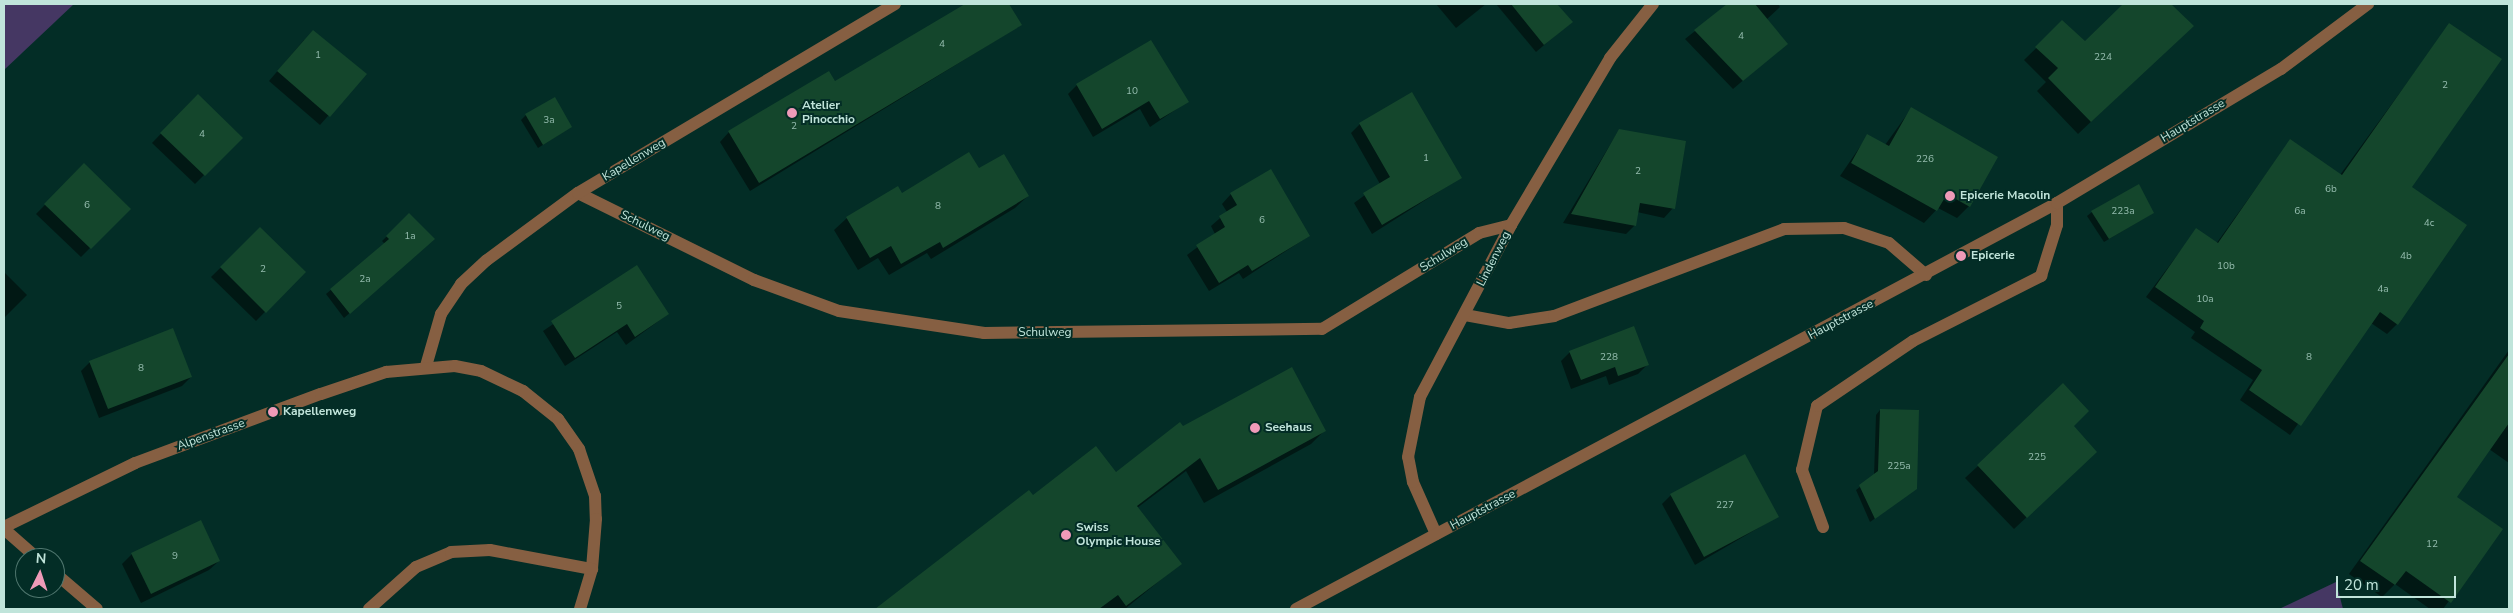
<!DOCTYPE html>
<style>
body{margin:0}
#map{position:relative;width:2513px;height:613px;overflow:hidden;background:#032d26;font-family:"Nunito Sans",sans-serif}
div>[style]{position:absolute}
.green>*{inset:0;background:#453763}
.shadow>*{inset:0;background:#0007}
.building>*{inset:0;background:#14462c}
.minor>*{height:12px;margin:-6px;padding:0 6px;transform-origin:6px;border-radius:6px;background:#865f42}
.dots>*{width:14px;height:14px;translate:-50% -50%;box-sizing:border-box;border:2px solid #032d26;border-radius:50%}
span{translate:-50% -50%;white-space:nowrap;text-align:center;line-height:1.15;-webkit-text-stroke:4px #032d26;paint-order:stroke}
.number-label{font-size:10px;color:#95bcae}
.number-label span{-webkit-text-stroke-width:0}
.poi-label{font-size:12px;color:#c0e4da;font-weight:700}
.left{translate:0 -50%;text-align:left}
.street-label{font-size:12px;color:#c0e4da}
.frame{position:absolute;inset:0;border:5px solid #c0e4da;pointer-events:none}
.north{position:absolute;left:15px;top:548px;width:50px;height:50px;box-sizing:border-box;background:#032d26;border:1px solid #4f766e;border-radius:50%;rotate:4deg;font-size:14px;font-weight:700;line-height:20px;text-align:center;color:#c0e4da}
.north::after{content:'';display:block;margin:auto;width:18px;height:22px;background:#ef9ab8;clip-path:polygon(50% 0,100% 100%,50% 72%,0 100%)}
.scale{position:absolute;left:2336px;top:576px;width:120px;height:22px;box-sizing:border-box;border:2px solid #c0e4da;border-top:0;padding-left:6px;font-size:15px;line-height:18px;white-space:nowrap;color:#c0e4da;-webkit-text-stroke:4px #032d26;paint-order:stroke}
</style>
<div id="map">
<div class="green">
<div style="clip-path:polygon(4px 4px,74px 4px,4px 70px)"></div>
<div style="clip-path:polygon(2336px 582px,2343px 609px,2279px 609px)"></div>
</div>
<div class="shadow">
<div style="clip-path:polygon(968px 4px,1008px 4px,1021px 25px,750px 191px,720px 142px,729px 132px,835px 83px)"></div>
<div style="clip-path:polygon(1436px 4px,1486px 4px,1456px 28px)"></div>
<div style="clip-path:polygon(1496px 4px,1556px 4px,1571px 22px,1536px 52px)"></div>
<div style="clip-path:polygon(1729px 4px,1778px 4px,1780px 7px,1766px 20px,1786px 44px,1733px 89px,1685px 39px)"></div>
<div style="clip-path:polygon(2124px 4px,2169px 4px,2192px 26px,2078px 134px,2037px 91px,2046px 82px,2024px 60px,2063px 22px,2085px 43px)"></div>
<div style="clip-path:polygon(2450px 24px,2410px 188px,2397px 324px,2387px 334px,2371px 323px,2290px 435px,2240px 400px,2253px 380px,2191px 338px,2195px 332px,2146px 297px,2196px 230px,2216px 244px,2290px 141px,2340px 175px)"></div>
<div style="clip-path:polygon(304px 40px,365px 74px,320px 125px,269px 81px)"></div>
<div style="clip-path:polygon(1077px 85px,1187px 102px,1150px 127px,1140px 109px,1093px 137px,1068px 94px)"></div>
<div style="clip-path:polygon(198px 95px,241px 138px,195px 184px,152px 143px)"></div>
<div style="clip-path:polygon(1911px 109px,1969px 206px,1957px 218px,1938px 208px,1924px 223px,1840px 176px,1868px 135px,1885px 145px)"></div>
<div style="clip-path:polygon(526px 115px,571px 127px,538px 148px,521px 120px)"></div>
<div style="clip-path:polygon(1360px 124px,1460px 178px,1372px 234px,1354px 203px,1380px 184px,1351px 133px)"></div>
<div style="clip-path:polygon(1619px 130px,1673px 208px,1664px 218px,1637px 212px,1635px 225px,1626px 234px,1563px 223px)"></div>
<div style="clip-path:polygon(84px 165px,129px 209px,81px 257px,36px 214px)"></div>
<div style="clip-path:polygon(979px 170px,1028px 196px,1015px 208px,931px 259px,927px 253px,889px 275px,878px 258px,858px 270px,834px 230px,847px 218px,901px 194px)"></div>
<div style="clip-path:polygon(1231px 194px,1309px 236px,1243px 279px,1239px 273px,1209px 291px,1187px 255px,1215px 234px,1211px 226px,1227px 212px,1222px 204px)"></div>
<div style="clip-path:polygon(2092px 212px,2153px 213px,2104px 242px,2087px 216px)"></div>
<div style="clip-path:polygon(409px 215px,429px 243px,344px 318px,326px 294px,385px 244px,382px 241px)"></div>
<div style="clip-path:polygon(260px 229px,304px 272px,256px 321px,211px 277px)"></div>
<div style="clip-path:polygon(637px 267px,668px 314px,626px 345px,617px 332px,565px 366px,543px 331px)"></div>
<div style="clip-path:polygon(4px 272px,27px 295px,4px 318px)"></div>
<div style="clip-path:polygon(2509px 350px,2509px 463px,2489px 449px,2455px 497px,2502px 529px,2443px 609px,2430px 609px,2395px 584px,2382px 597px,2349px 574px)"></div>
<div style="clip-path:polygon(1570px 352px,1647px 365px,1638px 374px,1609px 385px,1606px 376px,1571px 389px,1561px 361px)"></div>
<div style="clip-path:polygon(90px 362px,191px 377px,182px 386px,99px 418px,81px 371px)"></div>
<div style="clip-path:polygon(1880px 410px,1910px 493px,1870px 522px,1856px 490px,1874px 476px,1876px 415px)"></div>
<div style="clip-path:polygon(2072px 427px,2083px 464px,2014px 529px,1965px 478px,1978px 466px)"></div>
<div style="clip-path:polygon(1183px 428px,1325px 430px,1311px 444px,1204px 503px,1186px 471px,1137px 508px,1180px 564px,1125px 609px,883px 609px,1029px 492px,1033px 497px,1115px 473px)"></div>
<div style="clip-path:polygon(1671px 495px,1777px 517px,1695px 565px,1662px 504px)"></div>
<div style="clip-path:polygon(200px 522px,219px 561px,209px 570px,141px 603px,122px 564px,132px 554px)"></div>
</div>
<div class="building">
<div style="clip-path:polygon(965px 4px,1009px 4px,1022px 25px,759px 183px,728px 131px,829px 71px,835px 81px)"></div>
<div style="clip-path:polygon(1511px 4px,1557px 4px,1573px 22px,1544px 45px)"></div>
<div style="clip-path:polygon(1727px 4px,1755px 4px,1788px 44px,1743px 81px,1694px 30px)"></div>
<div style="clip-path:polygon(2123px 4px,2171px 4px,2194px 26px,2091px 122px,2048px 78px,2058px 68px,2035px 47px,2062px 20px,2085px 41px)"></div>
<div style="clip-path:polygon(2449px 23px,2502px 59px,2412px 187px,2467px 225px,2398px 325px,2380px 312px,2301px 426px,2249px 390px,2262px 370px,2200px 328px,2204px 321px,2155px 287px,2196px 228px,2218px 243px,2290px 139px,2342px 175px)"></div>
<div style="clip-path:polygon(313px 30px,367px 74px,330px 117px,277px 71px)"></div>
<div style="clip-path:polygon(1151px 40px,1189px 102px,1160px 119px,1149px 101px,1102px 129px,1076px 84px)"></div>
<div style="clip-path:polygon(1412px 92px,1462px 178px,1382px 225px,1363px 193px,1390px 177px,1359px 123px)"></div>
<div style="clip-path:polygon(198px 94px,243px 138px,205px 176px,160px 133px)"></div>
<div style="clip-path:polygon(555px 97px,572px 127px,543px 145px,525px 114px)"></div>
<div style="clip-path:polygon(1911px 107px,1998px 157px,1970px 207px,1947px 194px,1937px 211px,1851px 163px,1867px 134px,1889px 146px)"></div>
<div style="clip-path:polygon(1619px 129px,1686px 141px,1675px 209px,1640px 203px,1636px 226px,1571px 214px)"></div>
<div style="clip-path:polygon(969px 152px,979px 168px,1004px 154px,1029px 196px,943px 248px,940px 242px,901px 264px,891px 246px,870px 258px,846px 217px,898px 186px,902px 193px)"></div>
<div style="clip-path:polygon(84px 163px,131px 209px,91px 249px,44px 204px)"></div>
<div style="clip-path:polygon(1271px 169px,1310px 236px,1252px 271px,1248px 265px,1219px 283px,1196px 245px,1225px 227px,1219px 216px,1237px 205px,1230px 193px)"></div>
<div style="clip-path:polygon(2139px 184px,2154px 213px,2109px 239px,2091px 211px)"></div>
<div style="clip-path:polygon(409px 213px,435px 239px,350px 314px,330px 289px,389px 239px,386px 236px)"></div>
<div style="clip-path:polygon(260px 227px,306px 272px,266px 313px,220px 267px)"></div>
<div style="clip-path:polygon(637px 265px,669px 314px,635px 337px,627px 324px,575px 358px,551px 321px)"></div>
<div style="clip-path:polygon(1634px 326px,1649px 365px,1618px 376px,1615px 367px,1581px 380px,1569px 351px)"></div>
<div style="clip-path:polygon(173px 328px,192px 377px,108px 409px,89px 361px)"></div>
<div style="clip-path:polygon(2509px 354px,2509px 423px,2457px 497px,2503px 529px,2451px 603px,2406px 571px,2395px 585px,2360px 561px)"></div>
<div style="clip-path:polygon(1292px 367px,1326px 431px,1218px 490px,1200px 458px,1137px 506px,1182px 564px,1126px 606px,1118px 595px,1099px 609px,875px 609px,1029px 490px,1033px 495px,1096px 446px,1116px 472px,1180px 422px,1183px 426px)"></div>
<div style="clip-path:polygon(2063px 383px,2089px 411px,2074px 426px,2097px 452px,2027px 518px,1977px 465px)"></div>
<div style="clip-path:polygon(1880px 409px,1919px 410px,1917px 489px,1875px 519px,1859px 485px,1878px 471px)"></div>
<div style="clip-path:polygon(1745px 454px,1779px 517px,1704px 557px,1670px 494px)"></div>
<div style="clip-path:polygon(201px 520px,220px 561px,151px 594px,131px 553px)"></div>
</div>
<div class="minor">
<div style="left:578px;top:193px;width:196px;rotate:26.3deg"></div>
<div style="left:754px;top:280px;width:90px;rotate:20deg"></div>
<div style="left:839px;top:311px;width:147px;rotate:8.6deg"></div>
<div style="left:984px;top:333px;width:338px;rotate:-0.7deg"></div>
<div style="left:1322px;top:329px;width:184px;rotate:-31.4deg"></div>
<div style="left:1479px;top:233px;width:33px;rotate:-14deg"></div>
<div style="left:1465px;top:315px;width:45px;rotate:10.3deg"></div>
<div style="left:1509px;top:323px;width:46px;rotate:-8.8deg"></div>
<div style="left:1554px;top:316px;width:246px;rotate:-20.7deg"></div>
<div style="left:1784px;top:229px;width:60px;rotate:-1deg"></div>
<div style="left:1844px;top:228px;width:47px;rotate:18.4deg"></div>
<div style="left:1889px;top:243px;width:49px;rotate:40.9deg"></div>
<div style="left:426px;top:366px;width:54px;rotate:-73.9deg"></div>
<div style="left:441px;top:314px;width:36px;rotate:-56deg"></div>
<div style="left:461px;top:284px;width:35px;rotate:-43deg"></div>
<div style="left:487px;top:260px;width:113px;rotate:-36.4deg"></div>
<div style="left:578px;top:193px;width:369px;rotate:-30.8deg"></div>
<div style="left:4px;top:527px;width:146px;rotate:-26deg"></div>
<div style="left:135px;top:463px;width:198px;rotate:-20.4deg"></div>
<div style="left:321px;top:394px;width:69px;rotate:-18.7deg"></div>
<div style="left:386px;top:372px;width:69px;rotate:-5deg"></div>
<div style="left:455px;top:366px;width:26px;rotate:11deg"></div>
<div style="left:481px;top:371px;width:47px;rotate:25.5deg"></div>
<div style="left:523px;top:391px;width:45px;rotate:38.7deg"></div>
<div style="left:558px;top:419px;width:37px;rotate:55deg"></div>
<div style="left:579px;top:449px;width:50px;rotate:71.2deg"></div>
<div style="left:595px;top:496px;width:23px;rotate:88deg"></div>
<div style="left:596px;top:519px;width:50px;rotate:94.6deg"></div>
<div style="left:592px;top:569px;width:42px;rotate:106.7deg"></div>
<div style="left:1823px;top:527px;width:61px;rotate:-110.2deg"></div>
<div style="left:1802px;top:470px;width:66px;rotate:-76.8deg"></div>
<div style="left:1817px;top:406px;width:116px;rotate:-34.1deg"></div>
<div style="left:1913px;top:341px;width:144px;rotate:-26.9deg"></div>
<div style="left:2041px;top:276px;width:53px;rotate:-72.6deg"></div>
<div style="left:2057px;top:225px;width:22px;rotate:-90deg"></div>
<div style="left:4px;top:529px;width:44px;rotate:41.3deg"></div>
<div style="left:1436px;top:534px;width:57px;rotate:-113.9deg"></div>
<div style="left:1413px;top:482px;width:25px;rotate:-101deg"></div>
<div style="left:1408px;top:457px;width:61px;rotate:-78.7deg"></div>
<div style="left:1420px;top:397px;width:195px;rotate:-62.1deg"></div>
<div style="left:1511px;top:225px;width:194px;rotate:-59.3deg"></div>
<div style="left:1610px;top:58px;width:69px;rotate:-51.5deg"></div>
<div style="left:55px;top:573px;width:55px;rotate:40.6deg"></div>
<div style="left:369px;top:609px;width:63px;rotate:-41.8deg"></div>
<div style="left:416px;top:567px;width:38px;rotate:-23deg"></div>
<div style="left:451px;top:552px;width:39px;rotate:-3deg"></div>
<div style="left:490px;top:550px;width:104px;rotate:10.6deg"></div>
<div style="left:1296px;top:609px;width:863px;rotate:-28.08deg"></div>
<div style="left:2057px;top:203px;width:261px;rotate:-30.9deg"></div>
<div style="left:2281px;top:69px;width:109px;rotate:-36.8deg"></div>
</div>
<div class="dots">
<div style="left:792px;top:113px;background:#ef9ab8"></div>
<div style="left:1950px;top:196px;background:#ef9ab8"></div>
<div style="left:1961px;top:256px;background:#ef9ab8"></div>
<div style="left:273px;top:412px;background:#ef9ab8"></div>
<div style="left:1255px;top:428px;background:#ef9ab8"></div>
<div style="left:1066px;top:535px;background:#ef9ab8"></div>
</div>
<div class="number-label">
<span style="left:1741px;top:37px">4</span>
<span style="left:942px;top:45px">4</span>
<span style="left:318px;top:56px">1</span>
<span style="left:2103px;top:58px">224</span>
<span style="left:2445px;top:86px">2</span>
<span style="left:1132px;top:92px">10</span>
<span style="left:549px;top:121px">3a</span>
<span style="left:794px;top:127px">2</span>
<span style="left:202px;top:135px">4</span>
<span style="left:1426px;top:159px">1</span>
<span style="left:1925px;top:160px">226</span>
<span style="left:1638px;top:172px">2</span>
<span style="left:2331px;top:190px">6b</span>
<span style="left:87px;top:206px">6</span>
<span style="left:938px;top:207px">8</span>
<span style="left:2123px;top:212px">223a</span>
<span style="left:2300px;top:212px">6a</span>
<span style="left:1262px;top:221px">6</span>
<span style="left:2429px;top:224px">4c</span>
<span style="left:410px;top:237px">1a</span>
<span style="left:2406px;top:257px">4b</span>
<span style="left:2226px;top:267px">10b</span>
<span style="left:263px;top:270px">2</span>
<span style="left:365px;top:280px">2a</span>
<span style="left:2383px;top:290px">4a</span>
<span style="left:2205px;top:300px">10a</span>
<span style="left:619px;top:307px">5</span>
<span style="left:1609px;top:358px">228</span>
<span style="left:2309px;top:358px">8</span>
<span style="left:141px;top:369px">8</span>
<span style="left:2037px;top:458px">225</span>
<span style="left:1899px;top:467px">225a</span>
<span style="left:1725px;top:506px">227</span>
<span style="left:2432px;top:545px">12</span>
<span style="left:175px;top:557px">9</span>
</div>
<div class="poi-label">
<span class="left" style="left:802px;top:113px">Atelier<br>Pinocchio</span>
<span class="left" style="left:1960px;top:196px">Epicerie Macolin</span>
<span class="left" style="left:1971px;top:256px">Epicerie</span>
<span class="left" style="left:283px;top:412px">Kapellenweg</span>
<span class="left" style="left:1265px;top:428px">Seehaus</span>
<span class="left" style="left:1076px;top:535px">Swiss<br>Olympic House</span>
</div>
<div class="street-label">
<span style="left:2193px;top:121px;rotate:-31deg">Hauptstrasse</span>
<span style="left:634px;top:160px;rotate:-31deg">Kapellenweg</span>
<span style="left:645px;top:226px;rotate:26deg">Schulweg</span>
<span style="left:1444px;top:255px;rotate:-32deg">Schulweg</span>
<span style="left:1494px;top:259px;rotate:-63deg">Lindenweg</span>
<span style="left:1841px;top:320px;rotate:-28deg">Hauptstrasse</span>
<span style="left:1045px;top:333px">Schulweg</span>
<span style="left:211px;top:435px;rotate:-20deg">Alpenstrasse</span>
<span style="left:1483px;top:510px;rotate:-28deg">Hauptstrasse</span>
</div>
<div class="frame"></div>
<div class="north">N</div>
<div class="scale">20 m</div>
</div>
